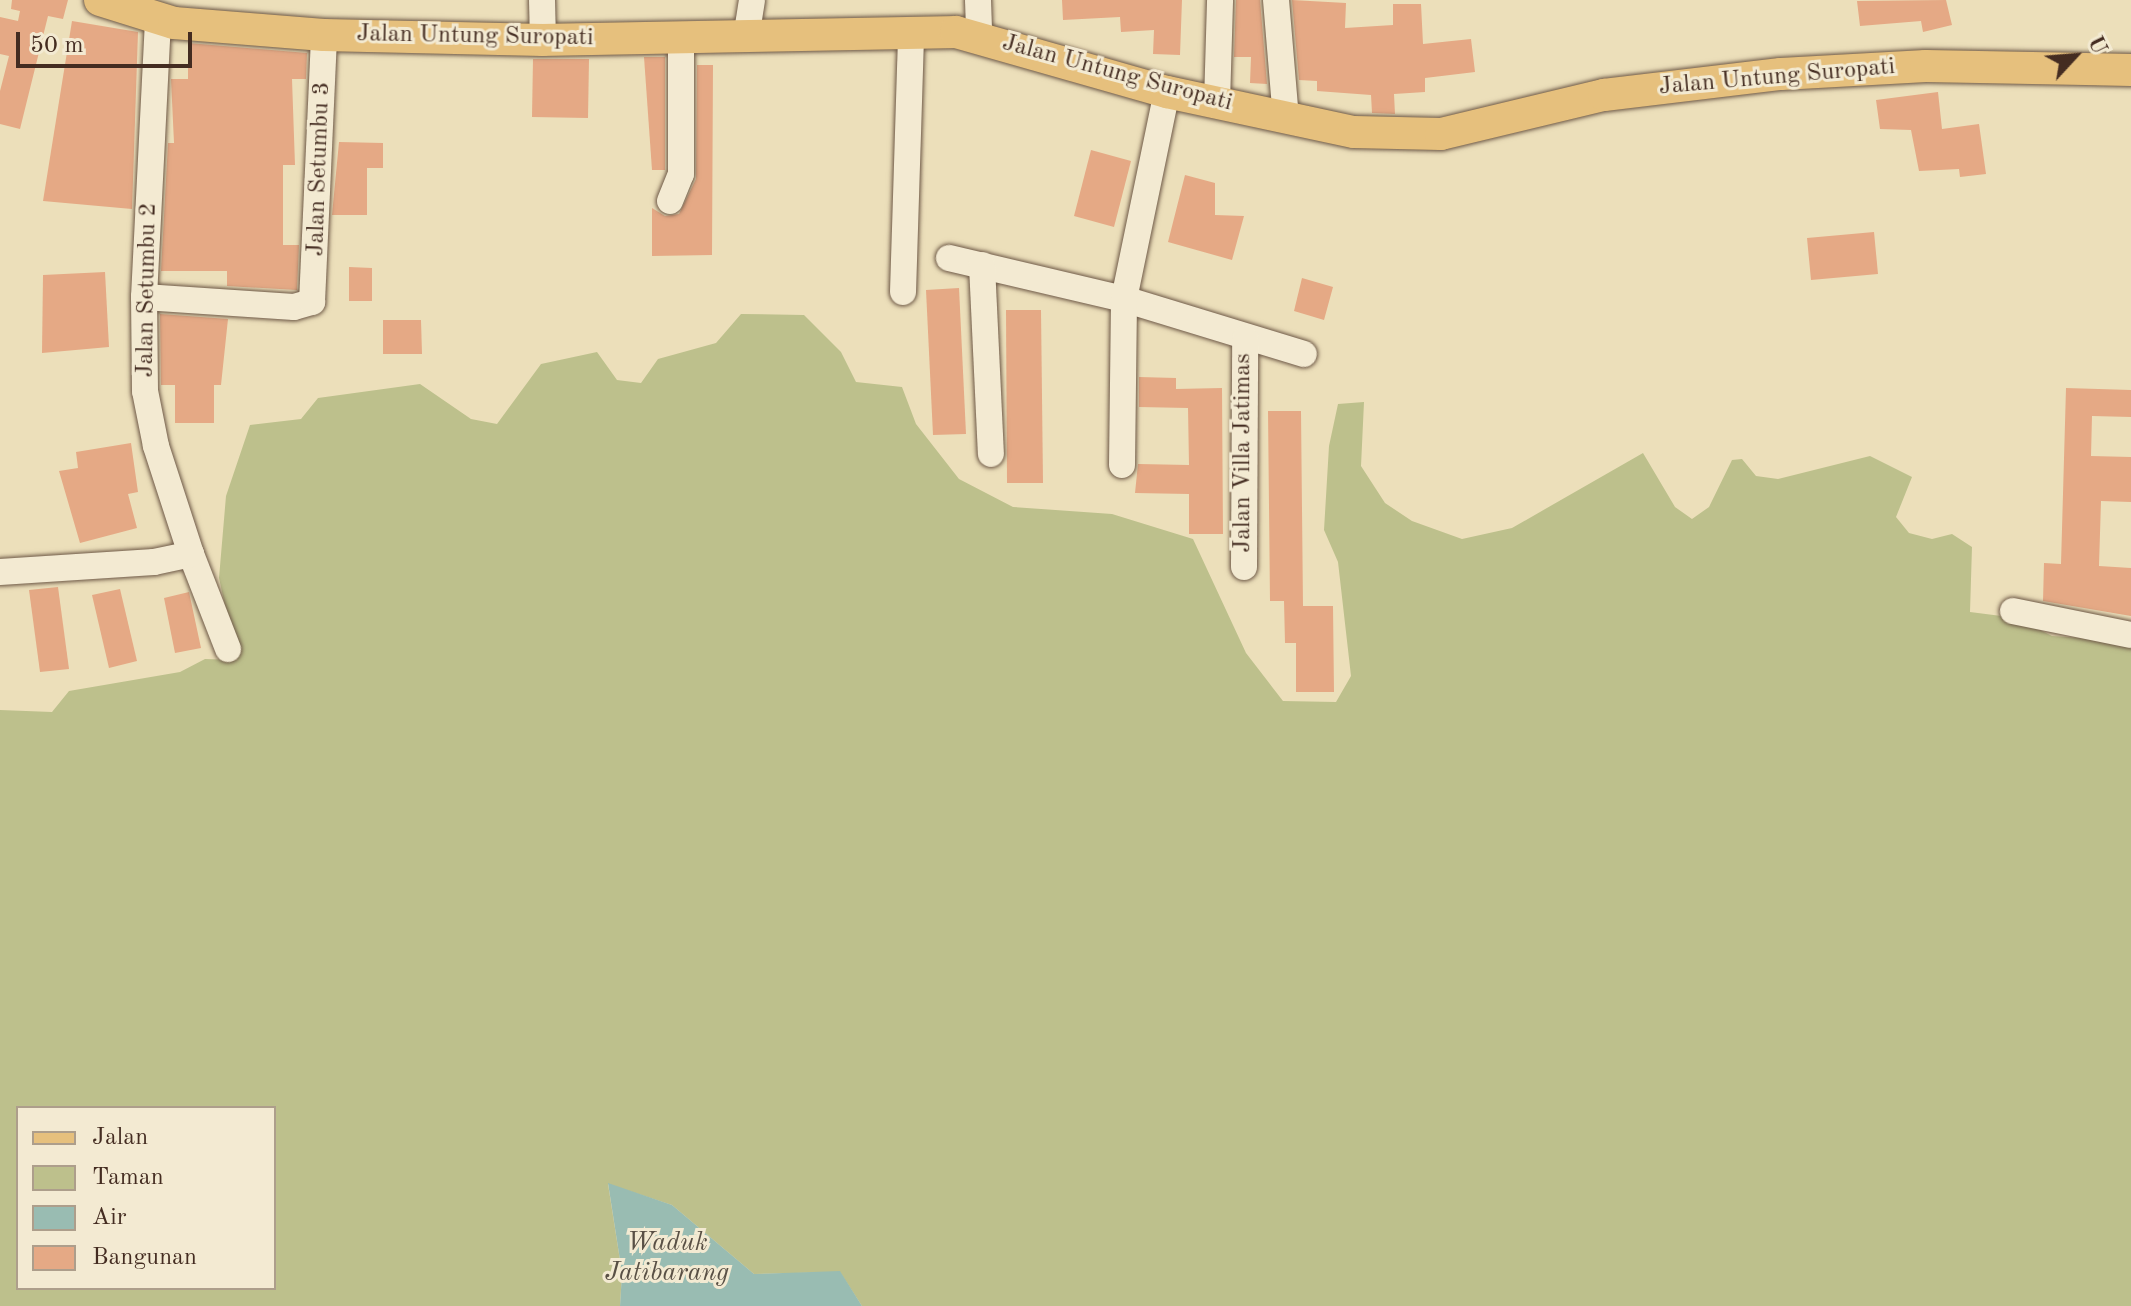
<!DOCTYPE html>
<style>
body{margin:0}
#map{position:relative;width:2131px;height:1306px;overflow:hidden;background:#ecdfba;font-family:"Old Standard TT",serif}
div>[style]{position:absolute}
.green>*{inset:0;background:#bdc08c}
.water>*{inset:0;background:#99bcb2}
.building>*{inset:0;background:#e5a985}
.roads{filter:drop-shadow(0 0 2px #6e5947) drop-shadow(0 0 2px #6e5947)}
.minor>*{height:26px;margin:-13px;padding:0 13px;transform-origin:13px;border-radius:13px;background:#f3ead2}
.major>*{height:32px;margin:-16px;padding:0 16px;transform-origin:16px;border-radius:16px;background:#e6c07d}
span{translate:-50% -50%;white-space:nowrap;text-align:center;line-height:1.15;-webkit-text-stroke:6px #f3ead2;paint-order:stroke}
.street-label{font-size:24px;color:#442c21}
.water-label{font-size:26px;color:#595045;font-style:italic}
.legend{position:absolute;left:16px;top:1106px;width:260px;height:184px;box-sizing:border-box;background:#f3ead2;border:2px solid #ad9e8b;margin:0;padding:10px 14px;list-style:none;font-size:24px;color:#442c21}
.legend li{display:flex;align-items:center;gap:16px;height:40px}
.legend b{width:40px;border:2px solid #ad9e8b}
.north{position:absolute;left:2035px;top:16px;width:80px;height:80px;-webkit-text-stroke:6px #f3ead2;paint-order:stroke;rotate:64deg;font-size:22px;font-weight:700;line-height:32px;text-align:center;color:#442c21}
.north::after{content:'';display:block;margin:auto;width:28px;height:36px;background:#442c21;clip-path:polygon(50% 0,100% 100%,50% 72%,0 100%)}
.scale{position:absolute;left:16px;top:32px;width:176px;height:36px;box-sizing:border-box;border:4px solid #442c21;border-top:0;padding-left:10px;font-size:24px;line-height:28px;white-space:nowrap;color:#442c21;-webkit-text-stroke:6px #f3ead2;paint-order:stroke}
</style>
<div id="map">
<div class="green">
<div style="clip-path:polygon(evenodd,741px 314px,804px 315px,841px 352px,856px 382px,902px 387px,916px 424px,959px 479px,1013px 507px,1112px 514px,1193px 539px,1246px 653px,1283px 701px,1336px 702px,1351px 676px,1338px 562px,1324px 530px,1329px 446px,1338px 404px,1364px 402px,1361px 466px,1385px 503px,1412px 521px,1462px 539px,1512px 528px,1643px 453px,1675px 507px,1692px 519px,1709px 507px,1732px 460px,1742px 459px,1756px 476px,1778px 479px,1870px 456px,1912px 477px,1896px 517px,1909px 533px,1932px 539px,1952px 534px,1972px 547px,1970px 612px,2017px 618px,2052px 636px,2131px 641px,2131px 1306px,862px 1306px,840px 1272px,754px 1274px,672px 1205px,608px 1184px,622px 1273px,620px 1306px,0 1306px,0 710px,52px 712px,69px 691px,180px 672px,205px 659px,237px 660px,219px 578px,226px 496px,250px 425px,301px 419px,318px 398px,420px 384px,471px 419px,497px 424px,541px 364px,597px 352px,617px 380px,641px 383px,658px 359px,716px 343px,741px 314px,18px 1108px,274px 1108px,274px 1288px,18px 1288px,18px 1108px)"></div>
</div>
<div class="water">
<div style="clip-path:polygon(608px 1183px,672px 1205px,754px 1274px,840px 1271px,862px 1306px,620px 1306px,622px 1273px)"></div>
</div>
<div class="building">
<div style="clip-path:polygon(12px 0,68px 0,63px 19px,48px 16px,20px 129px,0 124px,0 91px,9px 56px,0 54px,0 17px,18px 21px,20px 11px,11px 9px)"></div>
<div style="clip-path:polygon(1062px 0,1182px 0,1180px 55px,1153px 54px,1154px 30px,1121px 32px,1120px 17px,1063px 20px)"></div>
<div style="clip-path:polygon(1236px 0,1260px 0,1267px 84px,1250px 83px,1251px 57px,1234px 57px)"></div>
<div style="clip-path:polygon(1292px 0,1346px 3px,1345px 28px,1393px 25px,1393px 4px,1421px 4px,1423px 44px,1471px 39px,1475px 72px,1425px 78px,1425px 92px,1394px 94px,1395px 114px,1372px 113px,1371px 95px,1317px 91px,1317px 81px,1299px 80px)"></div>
<div style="clip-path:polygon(1946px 0,1952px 25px,1923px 32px,1921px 21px,1860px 26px,1857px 1px)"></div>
<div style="clip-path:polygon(72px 21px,138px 32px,132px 209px,43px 201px)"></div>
<div style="clip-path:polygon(188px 43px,307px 53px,306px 79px,292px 79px,295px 165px,283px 165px,283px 245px,299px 245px,297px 290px,227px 286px,227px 271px,161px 271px,168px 143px,174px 143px,171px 79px,188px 79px)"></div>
<div style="clip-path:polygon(644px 57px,665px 57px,665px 170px,652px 170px)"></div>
<div style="clip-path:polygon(533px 59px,589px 59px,588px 118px,532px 117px)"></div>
<div style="clip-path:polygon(697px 65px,713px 65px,712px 255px,652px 256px,652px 208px,665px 216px,679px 214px,696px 179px)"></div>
<div style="clip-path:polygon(1938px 92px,1942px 129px,1979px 124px,1986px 174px,1960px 177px,1959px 169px,1919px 171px,1911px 130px,1880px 129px,1876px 100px)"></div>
<div style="clip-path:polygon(339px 142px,383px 143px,383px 168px,367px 168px,367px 215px,332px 215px)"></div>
<div style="clip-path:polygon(1091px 150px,1131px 161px,1114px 227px,1074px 216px)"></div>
<div style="clip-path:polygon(1185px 175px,1215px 183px,1215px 215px,1244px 216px,1232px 260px,1168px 242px)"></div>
<div style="clip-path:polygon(1874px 232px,1878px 274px,1811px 280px,1807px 238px)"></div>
<div style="clip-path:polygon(349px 267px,372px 268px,372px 301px,349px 301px)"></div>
<div style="clip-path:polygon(105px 272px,109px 347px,42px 353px,43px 275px)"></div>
<div style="clip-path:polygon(1302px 278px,1333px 287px,1324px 320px,1294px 311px)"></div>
<div style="clip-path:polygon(959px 288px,966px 434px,933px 435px,926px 290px)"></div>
<div style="clip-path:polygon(1006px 310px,1041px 310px,1043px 483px,1007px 483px)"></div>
<div style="clip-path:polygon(160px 314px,228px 319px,221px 385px,214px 385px,214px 423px,175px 423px,175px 385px,161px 385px)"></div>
<div style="clip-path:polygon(383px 320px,421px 320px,422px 354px,383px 354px)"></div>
<div style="clip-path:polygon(1139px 377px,1176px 378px,1176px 389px,1222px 388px,1223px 534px,1189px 534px,1189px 494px,1135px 493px,1138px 464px,1189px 465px,1188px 408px,1139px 407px)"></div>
<div style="clip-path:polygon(2066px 388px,2131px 390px,2131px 417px,2092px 416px,2091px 456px,2131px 457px,2131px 502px,2101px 501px,2099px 566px,2131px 568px,2131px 616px,2043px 601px,2044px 563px,2061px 564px)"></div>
<div style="clip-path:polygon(1268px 411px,1301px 411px,1303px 606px,1333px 606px,1334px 692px,1296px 692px,1296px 643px,1285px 643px,1284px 601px,1270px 601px)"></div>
<div style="clip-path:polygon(131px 443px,138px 492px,128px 494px,137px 528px,80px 543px,59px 471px,78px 468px,76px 452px)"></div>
<div style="clip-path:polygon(58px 587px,69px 669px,40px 672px,29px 590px)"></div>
<div style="clip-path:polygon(120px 589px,137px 661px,109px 668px,92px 595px)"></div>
<div style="clip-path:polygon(189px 592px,201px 648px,175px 653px,164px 598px)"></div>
</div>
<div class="roads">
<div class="minor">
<div style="left:542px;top:0;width:40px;rotate:88.6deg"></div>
<div style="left:978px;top:0;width:36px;rotate:88deg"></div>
<div style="left:1276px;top:0;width:118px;rotate:85.2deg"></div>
<div style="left:746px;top:38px;width:38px;rotate:-81deg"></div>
<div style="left:1217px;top:103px;width:103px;rotate:-88.3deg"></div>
<div style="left:670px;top:201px;width:29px;rotate:-68deg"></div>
<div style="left:681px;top:174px;width:135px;rotate:-90deg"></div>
<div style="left:949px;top:258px;width:180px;rotate:13.2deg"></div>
<div style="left:1124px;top:299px;width:188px;rotate:17deg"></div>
<div style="left:982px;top:265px;width:189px;rotate:87.3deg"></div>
<div style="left:903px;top:292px;width:261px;rotate:-88.2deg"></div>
<div style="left:144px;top:297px;width:150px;rotate:3.8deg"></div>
<div style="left:294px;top:307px;width:19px;rotate:-16deg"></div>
<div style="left:312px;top:302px;width:267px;rotate:-87.4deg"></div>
<div style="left:1122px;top:465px;width:166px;rotate:-89.3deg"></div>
<div style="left:1124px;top:299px;width:211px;rotate:-78.3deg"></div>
<div style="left:191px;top:554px;width:102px;rotate:68.7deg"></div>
<div style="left:1244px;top:567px;width:228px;rotate:-89.7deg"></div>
<div style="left:0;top:572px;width:154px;rotate:-3.7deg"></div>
<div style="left:154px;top:562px;width:38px;rotate:-12deg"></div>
<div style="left:191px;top:554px;width:114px;rotate:-108deg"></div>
<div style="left:156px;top:446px;width:56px;rotate:-101.3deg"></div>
<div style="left:145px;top:391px;width:94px;rotate:-90.6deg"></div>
<div style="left:144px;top:297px;width:277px;rotate:-87.1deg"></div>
<div style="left:2013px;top:611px;width:120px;rotate:11.5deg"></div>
</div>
<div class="major">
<div style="left:100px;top:0;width:77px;rotate:17.3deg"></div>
<div style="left:174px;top:23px;width:150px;rotate:4.6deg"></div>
<div style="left:324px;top:35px;width:219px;rotate:1.3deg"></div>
<div style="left:543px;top:40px;width:413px;rotate:-1.1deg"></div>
<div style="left:956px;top:32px;width:219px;rotate:15.9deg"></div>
<div style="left:1167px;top:92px;width:191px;rotate:12.1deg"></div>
<div style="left:1354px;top:132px;width:87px;rotate:1.3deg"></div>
<div style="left:1441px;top:134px;width:168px;rotate:-13.5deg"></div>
<div style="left:1604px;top:95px;width:178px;rotate:-6.8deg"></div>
<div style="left:1781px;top:74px;width:145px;rotate:-3.2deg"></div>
<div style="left:1926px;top:66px;width:205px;rotate:1.1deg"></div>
</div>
</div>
<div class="street-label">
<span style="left:475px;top:37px;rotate:1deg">Jalan Untung Suropati</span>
<span style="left:1117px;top:74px;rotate:15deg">Jalan Untung Suropati</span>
<span style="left:1777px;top:78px;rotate:-5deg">Jalan Untung Suropati</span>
<span style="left:320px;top:169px;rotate:-88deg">Jalan Setumbu 3</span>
<span style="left:148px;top:290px;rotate:-89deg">Jalan Setumbu 2</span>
<span style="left:1244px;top:453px;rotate:-90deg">Jalan Villa Jatimas</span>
</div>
<div class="water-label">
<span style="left:667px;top:1259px">Waduk<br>Jatibarang</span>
</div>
<ul class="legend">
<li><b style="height:10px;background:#e6c07d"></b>Jalan</li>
<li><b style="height:22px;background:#bdc08c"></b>Taman</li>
<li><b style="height:22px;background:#99bcb2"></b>Air</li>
<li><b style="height:22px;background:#e5a985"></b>Bangunan</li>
</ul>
<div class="north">U</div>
<div class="scale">50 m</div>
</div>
